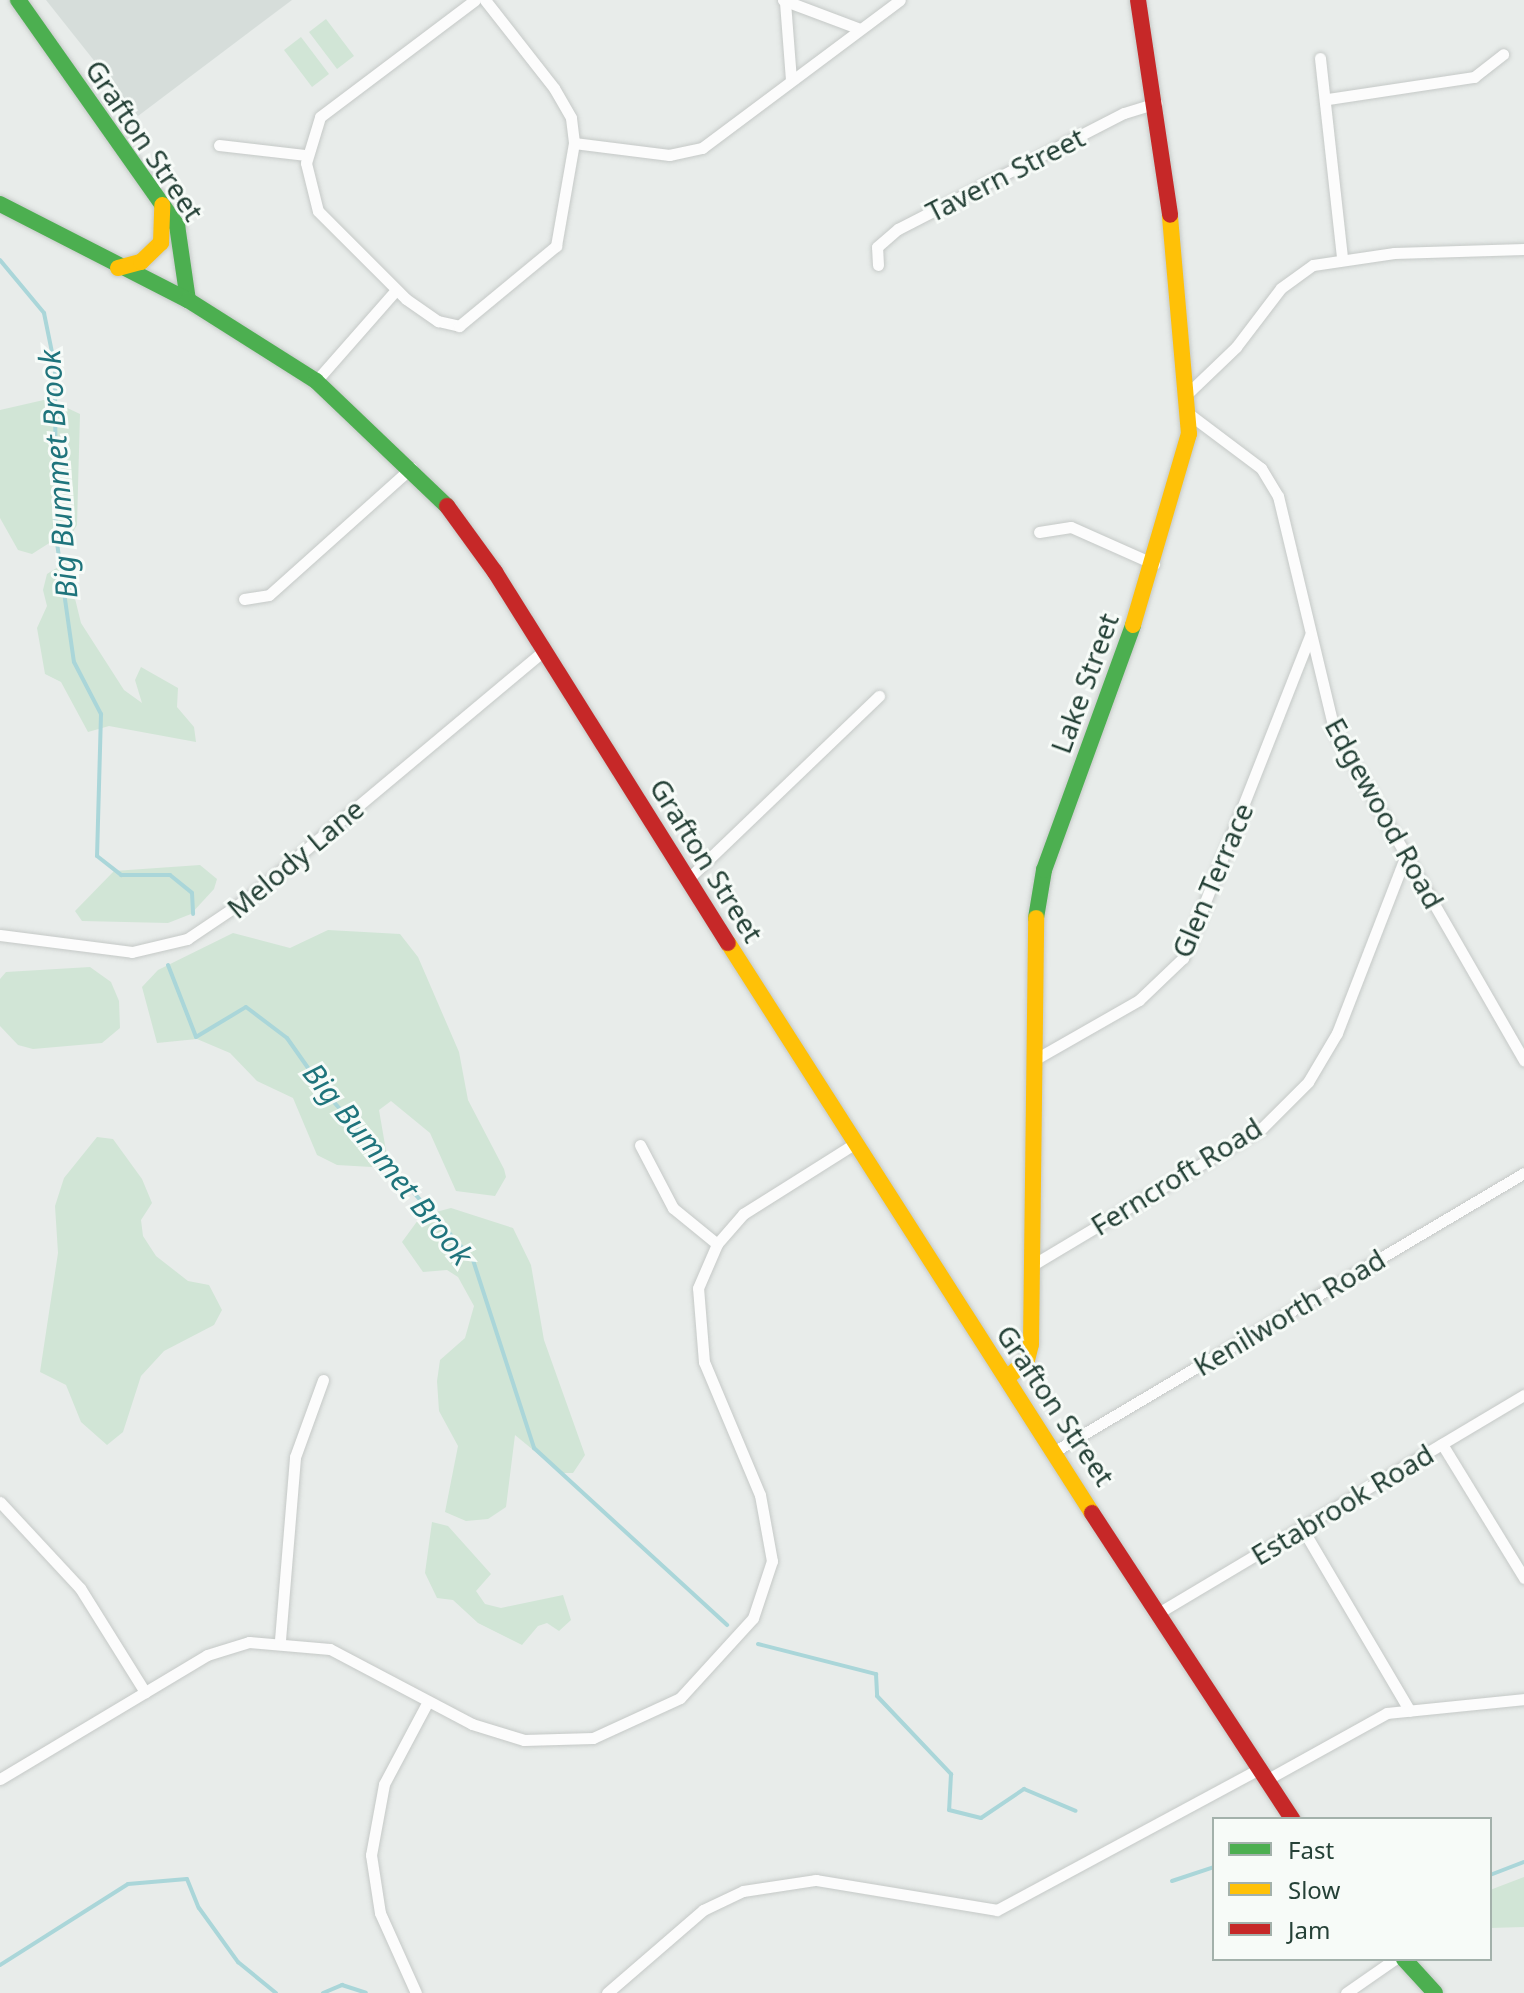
<!DOCTYPE html>
<style>
body{margin:0}
#map{position:relative;width:1524px;height:1993px;overflow:hidden;background:#e8ecea;font-family:"Noto Sans",sans-serif}
div>[style]{position:absolute}
.built>*{inset:0;background:#d6ddda}
.green>*{inset:0;background:#d1e5d6}
.stream>*{height:4px;margin:-2px;padding:0 2px;transform-origin:2px;border-radius:2px;background:#aad6d9}
.roads{filter:drop-shadow(0 0 2px #c5c9c7) drop-shadow(0 0 2px #c5c9c7)}
.street>*{height:11px;margin:-5.5px;padding:0 5.5px;transform-origin:5.5px;border-radius:5.5px;background:#fcfcfc}
.fast>*{height:16px;margin:-8px;padding:0 8px;transform-origin:8px;border-radius:8px;background:#4caf50}
.slow>*{height:16px;margin:-8px;padding:0 8px;transform-origin:8px;border-radius:8px;background:#ffc107}
.jam>*{height:16px;margin:-8px;padding:0 8px;transform-origin:8px;border-radius:8px;background:#c62828}
span{translate:-50% -50%;white-space:nowrap;text-align:center;line-height:1.15;-webkit-text-stroke:6px #f7fbf8;paint-order:stroke}
.street-label{font-size:28px;color:#254137}
.water-label{font-size:30px;color:#1f747c;font-style:italic}
.legend{position:absolute;left:1212px;top:1817px;width:280px;height:144px;box-sizing:border-box;background:#f7fbf8;border:2px solid #a3b1ab;margin:0;padding:10px 14px;list-style:none;font-size:24px;color:#254137}
.legend li{display:flex;align-items:center;gap:16px;height:40px}
.legend b{width:40px;border:2px solid #a3b1ab}
</style>
<div id="map">
<div class="built">
<div style="clip-path:polygon(46px 0,292px 0,138px 116px)"></div>
</div>
<div class="green">
<div style="clip-path:polygon(326px 19px,354px 56px,337px 69px,309px 32px)"></div>
<div style="clip-path:polygon(301px 37px,329px 74px,312px 87px,284px 50px)"></div>
<div style="clip-path:polygon(48px 399px,80px 414px,77px 525px,65px 545px,54px 540px,32px 554px,18px 550px,0 518px,0 410px)"></div>
<div style="clip-path:polygon(66px 562px,81px 623px,124px 690px,142px 703px,135px 680px,141px 667px,178px 688px,177px 707px,194px 727px,196px 742px,109px 726px,88px 732px,61px 682px,45px 674px,37px 628px,47px 606px,43px 590px,47px 574px)"></div>
<div style="clip-path:polygon(200px 865px,217px 879px,214px 889px,191px 914px,168px 923px,82px 921px,75px 911px,114px 871px)"></div>
<div style="clip-path:polygon(328px 930px,400px 934px,418px 957px,459px 1052px,468px 1100px,504px 1169px,506px 1177px,495px 1196px,456px 1191px,430px 1133px,391px 1101px,379px 1110px,389px 1168px,337px 1165px,317px 1155px,293px 1098px,257px 1081px,230px 1053px,197px 1039px,157px 1043px,142px 987px,158px 970px,233px 933px,290px 948px)"></div>
<div style="clip-path:polygon(90px 967px,111px 982px,119px 1001px,120px 1028px,102px 1043px,33px 1049px,18px 1045px,0 1026px,0 979px,6px 972px)"></div>
<div style="clip-path:polygon(97px 1137px,113px 1139px,142px 1179px,152px 1203px,141px 1220px,143px 1236px,156px 1256px,188px 1281px,209px 1285px,222px 1310px,214px 1325px,164px 1351px,141px 1376px,123px 1432px,107px 1445px,81px 1422px,66px 1385px,40px 1372px,58px 1253px,55px 1206px,64px 1178px)"></div>
<div style="clip-path:polygon(451px 1208px,513px 1228px,531px 1265px,544px 1340px,585px 1455px,573px 1473px,561px 1473px,515px 1435px,506px 1507px,488px 1519px,466px 1521px,445px 1512px,458px 1446px,439px 1411px,437px 1381px,440px 1360px,465px 1338px,474px 1306px,458px 1277px,447px 1270px,423px 1272px,402px 1242px,421px 1216px)"></div>
<div style="clip-path:polygon(432px 1522px,448px 1526px,491px 1574px,476px 1591px,485px 1604px,501px 1608px,563px 1595px,571px 1620px,559px 1631px,547px 1623px,538px 1626px,522px 1645px,478px 1623px,453px 1600px,437px 1598px,425px 1573px)"></div>
<div style="clip-path:polygon(1524px 1877px,1524px 1927px,1490px 1928px,1490px 1890px)"></div>
</div>
<div class="stream">
<div style="left:0;top:260px;width:69px;rotate:50.3deg"></div>
<div style="left:44px;top:313px;width:55px;rotate:78.5deg"></div>
<div style="left:55px;top:367px;width:169px;rotate:89.7deg"></div>
<div style="left:56px;top:536px;width:127px;rotate:81.9deg"></div>
<div style="left:74px;top:662px;width:59px;rotate:62.6deg"></div>
<div style="left:101px;top:714px;width:142px;rotate:91.6deg"></div>
<div style="left:97px;top:856px;width:31px;rotate:38deg"></div>
<div style="left:121px;top:875px;width:49px"></div>
<div style="left:170px;top:875px;width:28px;rotate:39deg"></div>
<div style="left:192px;top:893px;width:21px;rotate:87deg"></div>
<div style="left:168px;top:965px;width:77px;rotate:68.7deg"></div>
<div style="left:196px;top:1037px;width:58px;rotate:-31deg"></div>
<div style="left:246px;top:1007px;width:51px;rotate:37.1deg"></div>
<div style="left:287px;top:1038px;width:66px;rotate:54.9deg"></div>
<div style="left:325px;top:1092px;width:224px;rotate:48.6deg"></div>
<div style="left:473px;top:1260px;width:198px;rotate:72deg"></div>
<div style="left:534px;top:1448px;width:262px;rotate:42.5deg"></div>
<div style="left:758px;top:1644px;width:122px;rotate:14.3deg"></div>
<div style="left:876px;top:1674px;width:22px;rotate:87deg"></div>
<div style="left:877px;top:1696px;width:108px;rotate:46.5deg"></div>
<div style="left:951px;top:1774px;width:36px;rotate:93deg"></div>
<div style="left:949px;top:1810px;width:33px;rotate:14deg"></div>
<div style="left:981px;top:1818px;width:52px;rotate:-34deg"></div>
<div style="left:1024px;top:1789px;width:56px;rotate:22.9deg"></div>
<div style="left:1490px;top:1875px;width:36px;rotate:-21deg"></div>
<div style="left:1172px;top:1881px;width:44px;rotate:-18.4deg"></div>
<div style="left:0;top:1965px;width:151px;rotate:-32.3deg"></div>
<div style="left:128px;top:1884px;width:59px;rotate:-4.8deg"></div>
<div style="left:187px;top:1879px;width:31px;rotate:68deg"></div>
<div style="left:199px;top:1908px;width:67px;rotate:54.2deg"></div>
<div style="left:238px;top:1962px;width:49px;rotate:39.2deg"></div>
<div style="left:323px;top:1993px;width:21px;rotate:-23deg"></div>
<div style="left:342px;top:1985px;width:25px;rotate:18deg"></div>
</div>
<div class="roads">
<div class="street">
<div style="left:475px;top:0;width:194px;rotate:143deg"></div>
<div style="left:320px;top:117px;width:48px;rotate:106.9deg"></div>
<div style="left:306px;top:163px;width:49px;rotate:76deg"></div>
<div style="left:318px;top:211px;width:124px;rotate:45deg"></div>
<div style="left:406px;top:299px;width:39px;rotate:35deg"></div>
<div style="left:438px;top:321px;width:22px;rotate:13deg"></div>
<div style="left:459px;top:326px;width:126px;rotate:-39.5deg"></div>
<div style="left:556px;top:246px;width:105px;rotate:-80.1deg"></div>
<div style="left:485px;top:0;width:112px;rotate:51.9deg"></div>
<div style="left:554px;top:88px;width:34px;rotate:60deg"></div>
<div style="left:571px;top:118px;width:25px;rotate:83deg"></div>
<div style="left:574px;top:143px;width:96px;rotate:7.2deg"></div>
<div style="left:669px;top:155px;width:34px;rotate:-12deg"></div>
<div style="left:702px;top:148px;width:247px;rotate:-36.8deg"></div>
<div style="left:783px;top:0;width:82px;rotate:20.6deg"></div>
<div style="left:785px;top:2px;width:78px;rotate:85.6deg"></div>
<div style="left:1320px;top:58px;width:201px;rotate:83.7deg"></div>
<div style="left:1328px;top:99px;width:148px;rotate:-8.6deg"></div>
<div style="left:1474px;top:77px;width:37px;rotate:-38deg"></div>
<div style="left:219px;top:145px;width:88px;rotate:6.6deg"></div>
<div style="left:878px;top:265px;width:18px;rotate:-93deg"></div>
<div style="left:877px;top:247px;width:28px;rotate:-41deg"></div>
<div style="left:898px;top:229px;width:254px;rotate:-27.2deg"></div>
<div style="left:1124px;top:113px;width:34px;rotate:-17deg"></div>
<div style="left:316px;top:381px;width:121px;rotate:-48.7deg"></div>
<div style="left:1187px;top:394px;width:68px;rotate:-43.8deg"></div>
<div style="left:1236px;top:347px;width:74px;rotate:-52.7deg"></div>
<div style="left:1281px;top:288px;width:39px;rotate:-36deg"></div>
<div style="left:1313px;top:265px;width:82px;rotate:-8.4deg"></div>
<div style="left:1394px;top:253px;width:130px;rotate:-1.8deg"></div>
<div style="left:1189px;top:414px;width:90px;rotate:36.9deg"></div>
<div style="left:1261px;top:468px;width:33px;rotate:59deg"></div>
<div style="left:1278px;top:496px;width:241px;rotate:76.5deg"></div>
<div style="left:1334px;top:730px;width:381px;rotate:60.1deg"></div>
<div style="left:1039px;top:532px;width:32px;rotate:-9deg"></div>
<div style="left:1071px;top:527px;width:91px;rotate:24deg"></div>
<div style="left:244px;top:599px;width:25px;rotate:-9deg"></div>
<div style="left:269px;top:595px;width:191px;rotate:-41.8deg"></div>
<div style="left:687px;top:880px;width:266px;rotate:-43.8deg"></div>
<div style="left:0;top:935px;width:133px;rotate:7.3deg"></div>
<div style="left:132px;top:952px;width:57px;rotate:-13.3deg"></div>
<div style="left:187px;top:939px;width:73px;rotate:-33.9deg"></div>
<div style="left:248px;top:898px;width:387px;rotate:-39.9deg"></div>
<div style="left:1034px;top:1060px;width:121px;rotate:-29.7deg"></div>
<div style="left:1139px;top:1000px;width:61px;rotate:-43.7deg"></div>
<div style="left:1183px;top:958px;width:347px;rotate:-68.5deg"></div>
<div style="left:640px;top:1145px;width:71px;rotate:62.4deg"></div>
<div style="left:673px;top:1208px;width:57px;rotate:39.3deg"></div>
<div style="left:1031px;top:1266px;width:269px;rotate:-30.9deg"></div>
<div style="left:1262px;top:1128px;width:65px;rotate:-45deg"></div>
<div style="left:1308px;top:1082px;width:57px;rotate:-59.4deg"></div>
<div style="left:1337px;top:1033px;width:191px;rotate:-68.8deg"></div>
<div style="left:1442px;top:1444px;width:157px;rotate:58.5deg"></div>
<div style="left:1055px;top:1451px;width:545px;rotate:-30.66deg"></div>
<div style="left:0;top:1502px;width:117px;rotate:47.1deg"></div>
<div style="left:80px;top:1588px;width:123px;rotate:58deg"></div>
<div style="left:1302px;top:1528px;width:212px;rotate:59.5deg"></div>
<div style="left:1160px;top:1612px;width:424px;rotate:-30.8deg"></div>
<div style="left:280px;top:1640px;width:184px;rotate:-85.3deg"></div>
<div style="left:295px;top:1457px;width:82px;rotate:-70deg"></div>
<div style="left:0;top:1779px;width:241px;rotate:-30.9deg"></div>
<div style="left:207px;top:1655px;width:44px;rotate:-17.2deg"></div>
<div style="left:249px;top:1642px;width:81px;rotate:4.9deg"></div>
<div style="left:330px;top:1649px;width:161px;rotate:27.8deg"></div>
<div style="left:472px;top:1724px;width:54px;rotate:17.1deg"></div>
<div style="left:524px;top:1740px;width:69px;rotate:-1.7deg"></div>
<div style="left:593px;top:1738px;width:96px;rotate:-24.7deg"></div>
<div style="left:680px;top:1698px;width:108px;rotate:-47.6deg"></div>
<div style="left:753px;top:1618px;width:60px;rotate:-71.6deg"></div>
<div style="left:772px;top:1561px;width:67px;rotate:-100.3deg"></div>
<div style="left:760px;top:1495px;width:144px;rotate:-112.8deg"></div>
<div style="left:704px;top:1362px;width:74px;rotate:-94.6deg"></div>
<div style="left:698px;top:1288px;width:48px;rotate:-66.6deg"></div>
<div style="left:717px;top:1244px;width:40px;rotate:-49deg"></div>
<div style="left:743px;top:1214px;width:131px;rotate:-32.2deg"></div>
<div style="left:1266px;top:1780px;width:138px;rotate:-29deg"></div>
<div style="left:1387px;top:1713px;width:138px;rotate:-5.8deg"></div>
<div style="left:416px;top:1993px;width:88px;rotate:-114.2deg"></div>
<div style="left:380px;top:1913px;width:59px;rotate:-98.8deg"></div>
<div style="left:371px;top:1855px;width:72px;rotate:-79.6deg"></div>
<div style="left:384px;top:1784px;width:92px;rotate:-62deg"></div>
<div style="left:607px;top:1993px;width:127px;rotate:-40.8deg"></div>
<div style="left:703px;top:1910px;width:44px;rotate:-25.4deg"></div>
<div style="left:743px;top:1891px;width:74px;rotate:-8.6deg"></div>
<div style="left:816px;top:1880px;width:183px;rotate:9.4deg"></div>
<div style="left:997px;top:1910px;width:298px;rotate:-28.3deg"></div>
<div style="left:1346px;top:1993px;width:60px;rotate:-34.8deg"></div>
</div>
<div class="fast">
<div style="left:18px;top:0;width:276px;rotate:54.8deg"></div>
<div style="left:177px;top:225px;width:76px;rotate:81.7deg"></div>
<div style="left:0;top:204px;width:211px;rotate:27.1deg"></div>
<div style="left:188px;top:300px;width:151px;rotate:32.3deg"></div>
<div style="left:316px;top:381px;width:181px;rotate:43.7deg"></div>
<div style="left:1036px;top:918px;width:49px;rotate:-80.5deg"></div>
<div style="left:1044px;top:870px;width:261px;rotate:-70deg"></div>
<div style="left:1404px;top:1959px;width:46px;rotate:47.6deg"></div>
</div>
<div class="slow">
<div style="left:118px;top:268px;width:24px;rotate:-15deg"></div>
<div style="left:141px;top:262px;width:28px;rotate:-44deg"></div>
<div style="left:161px;top:243px;width:38px;rotate:-88deg"></div>
<div style="left:1133px;top:625px;width:199px;rotate:-73.7deg"></div>
<div style="left:1189px;top:434px;width:220px;rotate:-95deg"></div>
<div style="left:728px;top:943px;width:676px;rotate:57.44deg"></div>
<div style="left:1007px;top:1378px;width:27px;rotate:-42deg"></div>
<div style="left:1027px;top:1360px;width:16px;rotate:-76deg"></div>
<div style="left:1031px;top:1344px;width:426px;rotate:-89.3deg"></div>
</div>
<div class="jam">
<div style="left:1138px;top:0;width:217px;rotate:81.5deg"></div>
<div style="left:447px;top:506px;width:82px;rotate:54deg"></div>
<div style="left:495px;top:572px;width:438px;rotate:57.9deg"></div>
<div style="left:1092px;top:1513px;width:366px;rotate:56.8deg"></div>
</div>
</div>
<div class="street-label">
<span style="left:145px;top:140px;rotate:56deg">Grafton Street</span>
<span style="left:1005px;top:174px;rotate:-27deg">Tavern Street</span>
<span style="left:1084px;top:683px;rotate:-70deg">Lake Street</span>
<span style="left:1385px;top:813px;rotate:61deg">Edgewood Road</span>
<span style="left:295px;top:858px;rotate:-40deg">Melody Lane</span>
<span style="left:707px;top:860px;rotate:58deg">Grafton Street</span>
<span style="left:1212px;top:880px;rotate:-67deg">Glen Terrace</span>
<span style="left:1176px;top:1176px;rotate:-32deg">Ferncroft Road</span>
<span style="left:1289px;top:1312px;rotate:-31deg">Kenilworth Road</span>
<span style="left:1056px;top:1405px;rotate:56deg">Grafton Street</span>
<span style="left:1342px;top:1504px;rotate:-31deg">Estabrook Road</span>
</div>
<div class="water-label">
<span style="left:58px;top:474px;rotate:-94deg">Big Bummet Brook</span>
<span style="left:388px;top:1164px;rotate:51deg">Big Bummet Brook</span>
</div>
<ul class="legend">
<li><b style="height:10px;background:#4caf50"></b>Fast</li>
<li><b style="height:10px;background:#ffc107"></b>Slow</li>
<li><b style="height:10px;background:#c62828"></b>Jam</li>
</ul>
</div>
